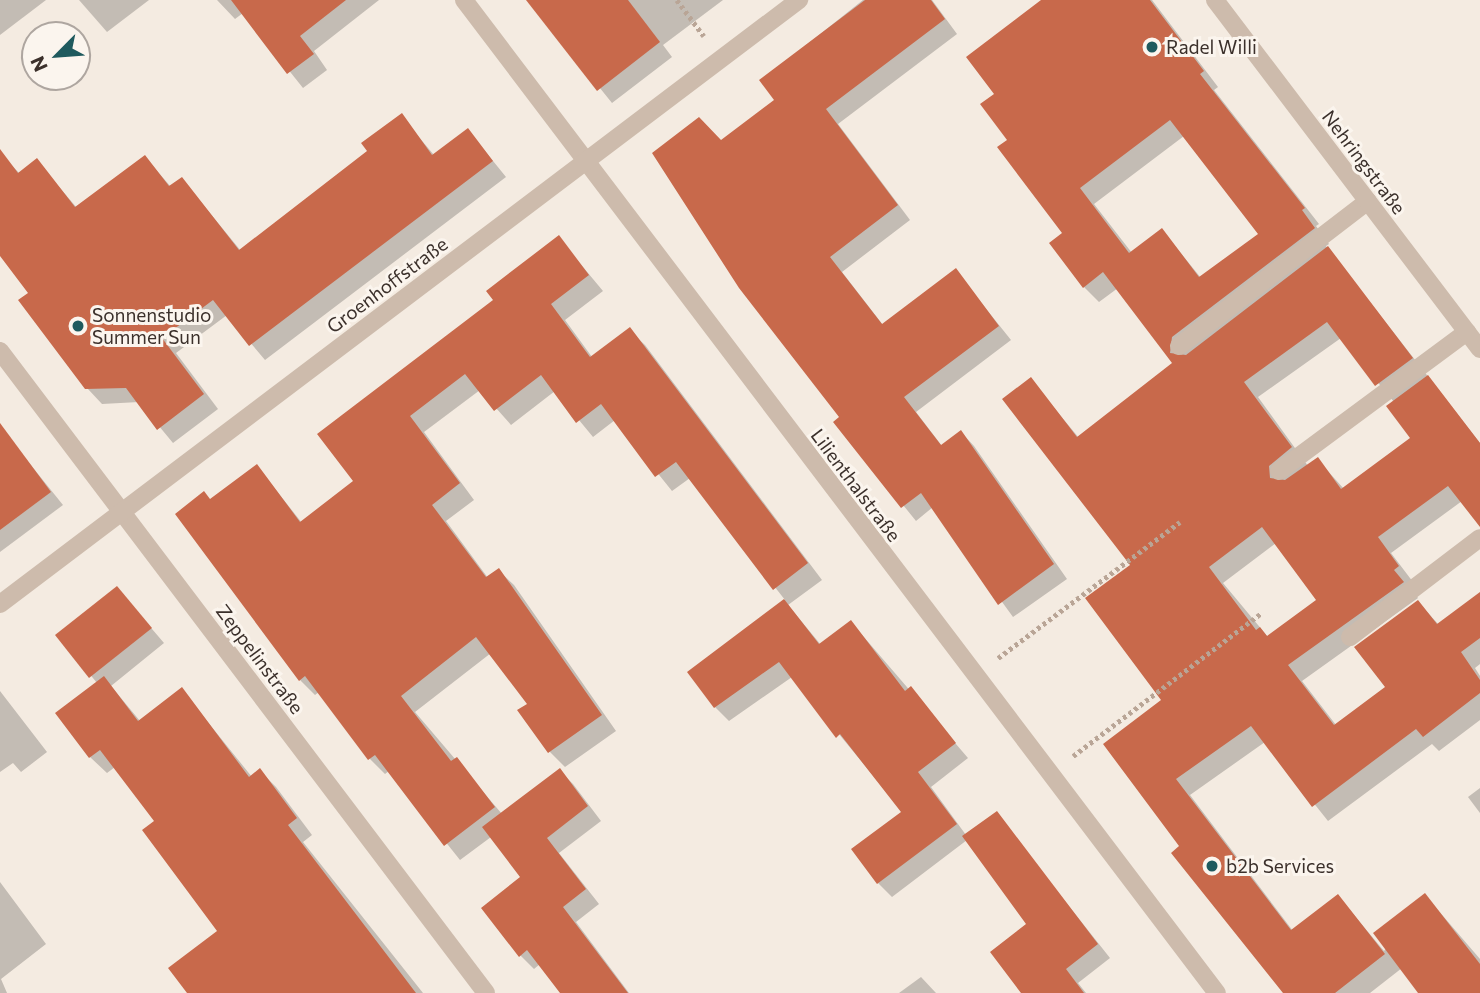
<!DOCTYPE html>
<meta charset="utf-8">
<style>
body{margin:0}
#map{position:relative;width:1480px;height:993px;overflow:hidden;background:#f4ebe1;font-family:Commissioner,sans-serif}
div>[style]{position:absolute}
.shadow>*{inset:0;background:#0003}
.building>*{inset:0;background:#c8694b}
.path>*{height:4.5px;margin-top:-2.25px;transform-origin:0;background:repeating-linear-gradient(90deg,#b9a596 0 3.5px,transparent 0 7px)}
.lane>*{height:18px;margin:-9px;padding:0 9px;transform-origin:9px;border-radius:9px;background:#cdbbac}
.street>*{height:18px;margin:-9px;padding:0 9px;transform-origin:9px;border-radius:9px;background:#cdbbac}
.dots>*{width:19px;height:19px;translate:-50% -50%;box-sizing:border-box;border:4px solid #fbf5ee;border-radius:50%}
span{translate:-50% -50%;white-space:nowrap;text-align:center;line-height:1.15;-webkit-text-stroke:6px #fbf5ee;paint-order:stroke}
.poi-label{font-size:19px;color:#3b302b}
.left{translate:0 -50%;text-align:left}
.street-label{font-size:19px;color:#3b302b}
.north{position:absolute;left:21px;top:21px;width:70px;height:70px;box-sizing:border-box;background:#fbf5ee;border:2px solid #aea6a0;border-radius:50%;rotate:245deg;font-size:19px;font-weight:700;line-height:28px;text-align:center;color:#3b302b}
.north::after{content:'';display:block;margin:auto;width:24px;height:32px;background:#1f5a5e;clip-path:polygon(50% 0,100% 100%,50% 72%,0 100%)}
</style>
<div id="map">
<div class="shadow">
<div style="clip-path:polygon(0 0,46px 0,0 35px)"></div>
<div style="clip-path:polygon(79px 0,149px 0,107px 32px)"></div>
<div style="clip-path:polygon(217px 0,379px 0,314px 51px,327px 70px,303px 88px,243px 13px,235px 19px)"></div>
<div style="clip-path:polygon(529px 0,723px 0,663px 45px,672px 57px,612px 103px)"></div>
<div style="clip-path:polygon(863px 0,932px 0,957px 34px,838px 124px,910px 220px,842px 272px,883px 325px,955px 270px,1011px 340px,916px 412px,942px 446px,961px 432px,974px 446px,1067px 579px,1013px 617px,933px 507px,916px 521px,836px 422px,842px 417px,721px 142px,776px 100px,761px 81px)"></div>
<div style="clip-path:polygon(evenodd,1044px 0,1152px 0,1218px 87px,1214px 90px,1319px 224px,1316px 226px,1329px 244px,1326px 246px,1480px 443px,1480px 525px,1462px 501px,1391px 553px,1413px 582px,1408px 585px,1418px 598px,1302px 681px,1336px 725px,1387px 687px,1418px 602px,1439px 625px,1480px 594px,1480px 664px,1475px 668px,1480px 676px,1480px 720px,1439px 751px,1432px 744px,1328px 821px,1265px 742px,1190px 795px,1293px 931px,1338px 896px,1384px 951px,1425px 895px,1480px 959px,1480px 993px,1421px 993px,1402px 968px,1370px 993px,1285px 993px,1182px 847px,1164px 701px,1132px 565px,1031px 380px,1079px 438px,1175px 363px,1118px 288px,1099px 302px,1084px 287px,1065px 233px,1010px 140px,997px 94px,1044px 0,1184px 136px,1261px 234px,1201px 278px,1162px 230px,1132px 253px,1094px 204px,1184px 136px,1044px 0,1341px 338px,1394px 402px,1413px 438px,1344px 489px,1317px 459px,1308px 466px,1258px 397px,1341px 338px,1044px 0,1276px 543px,1318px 600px,1268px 637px,1223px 583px,1276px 543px)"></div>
<div style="clip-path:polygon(401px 116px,434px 155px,468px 130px,506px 177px,265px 360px,227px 315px,176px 353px,218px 409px,173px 443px,139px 402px,102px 404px,87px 388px,30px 293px,0 254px,0 161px,4px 157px,20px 174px,37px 161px,77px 208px,145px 157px,171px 187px,182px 179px,241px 251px,369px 151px)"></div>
<div style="clip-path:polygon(558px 237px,603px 291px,565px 320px,592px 357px,629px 330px,645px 345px,822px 580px,788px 605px,821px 645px,851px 622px,968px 758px,931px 787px,966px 835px,996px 814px,1110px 958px,1078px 983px,1086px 993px,1023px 993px,1029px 925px,967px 840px,892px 897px,878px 883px,903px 812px,792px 677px,729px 721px,715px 707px,689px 672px,785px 600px,690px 478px,672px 491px,615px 420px,593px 437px,555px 391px,511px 425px,480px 390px,424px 432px,474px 500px,446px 521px,488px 578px,498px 570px,514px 585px,616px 731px,565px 767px,550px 752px,529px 704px,491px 653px,415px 712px,502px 814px,559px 770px,573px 784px,601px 821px,559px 853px,599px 904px,576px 922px,629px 993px,562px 993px,540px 964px,534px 969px,520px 955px,523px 877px,491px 837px,460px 860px,389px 771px,385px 774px,370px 759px,319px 692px,315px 695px,300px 680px,211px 501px,257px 466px,302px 523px,355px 481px,495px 300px)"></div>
<div style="clip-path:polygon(13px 443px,63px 505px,0 552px,0 452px)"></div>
<div style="clip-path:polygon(117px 588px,164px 643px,111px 686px,140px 721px,182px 690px,252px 777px,260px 771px,276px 787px,312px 835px,303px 842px,423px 993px,187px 993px,219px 932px,157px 821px,115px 767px,107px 773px,90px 757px,97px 683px,58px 635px)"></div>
<div style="clip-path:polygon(0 691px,47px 752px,21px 772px,13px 763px,0 772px)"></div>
<div style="clip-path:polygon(1480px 788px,1480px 813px,1468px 797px)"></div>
<div style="clip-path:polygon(0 882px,46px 944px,1px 979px,7px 993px,0 993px)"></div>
<div style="clip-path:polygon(921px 977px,936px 993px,899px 993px)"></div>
</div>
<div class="building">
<div style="clip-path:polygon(231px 0,346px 0,300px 36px,314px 54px,287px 74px)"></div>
<div style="clip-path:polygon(526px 0,628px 0,660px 42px,597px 91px)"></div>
<div style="clip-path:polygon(865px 0,931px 0,945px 19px,826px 109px,898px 205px,830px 257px,882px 324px,956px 268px,999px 326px,904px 397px,941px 445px,961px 430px,1054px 564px,998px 605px,921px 493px,901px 508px,833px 422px,839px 417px,739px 288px,652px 153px,699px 117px,721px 140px,774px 100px,759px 80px)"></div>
<div style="clip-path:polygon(evenodd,1041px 0,1150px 0,1204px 71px,1200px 74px,1305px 208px,1302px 210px,1315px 228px,1172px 337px,1170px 353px,1186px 355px,1328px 246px,1413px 358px,1375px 386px,1327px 322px,1244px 382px,1292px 447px,1269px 466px,1270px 478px,1285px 480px,1318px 457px,1341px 489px,1410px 438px,1386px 406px,1428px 375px,1480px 443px,1480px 527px,1448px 486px,1378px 537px,1399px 566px,1394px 570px,1404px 582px,1288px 665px,1334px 725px,1385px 687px,1354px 647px,1418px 600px,1437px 624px,1480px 592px,1480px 638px,1461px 652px,1480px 680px,1480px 693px,1423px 737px,1416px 729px,1312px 807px,1251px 726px,1176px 779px,1291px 930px,1338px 894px,1385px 954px,1335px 993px,1283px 993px,1171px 853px,1179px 846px,1103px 744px,1161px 700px,1085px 598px,1130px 565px,1002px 399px,1031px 377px,1077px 437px,1172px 363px,1103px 272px,1083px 288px,1049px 243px,1062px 233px,997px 147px,1007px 140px,980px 104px,994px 94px,966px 57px,1041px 0,1170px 120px,1258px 234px,1199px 277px,1162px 228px,1129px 253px,1080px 188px,1170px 120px,1041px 0,1262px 527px,1316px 600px,1267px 636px,1260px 627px,1256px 630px,1209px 567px,1262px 527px)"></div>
<div style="clip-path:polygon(402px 113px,432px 155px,468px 128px,493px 161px,249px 346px,213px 300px,162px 338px,204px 394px,157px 430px,126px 388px,85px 389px,18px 300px,28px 293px,0 256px,0 149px,18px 173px,37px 158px,75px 207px,145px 155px,169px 186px,182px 177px,239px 250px,367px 151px,361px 143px)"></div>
<div style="clip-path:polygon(559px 235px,589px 275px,551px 304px,590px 357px,630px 327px,808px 563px,773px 590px,676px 462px,655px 477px,601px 404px,576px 423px,541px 375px,494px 411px,465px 374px,410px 416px,460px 483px,432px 505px,486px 577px,499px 568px,602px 715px,548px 753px,517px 710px,527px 704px,476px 637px,401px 696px,451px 761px,457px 757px,495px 807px,444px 846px,375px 755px,368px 760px,305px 676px,299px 681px,175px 514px,204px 491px,210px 499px,257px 464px,300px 522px,353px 481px,317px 434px,493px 300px,486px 291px)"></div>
<div style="clip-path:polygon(0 423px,51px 492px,0 530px)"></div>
<div style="clip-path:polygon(117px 586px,152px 628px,89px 678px,55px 635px)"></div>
<div style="clip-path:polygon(784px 599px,819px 644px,851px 620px,905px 691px,911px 686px,956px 743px,918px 772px,957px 824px,877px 884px,851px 849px,901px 812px,840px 734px,836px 738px,779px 662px,714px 708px,687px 672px)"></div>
<div style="clip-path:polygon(104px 676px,138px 721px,182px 687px,249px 777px,260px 768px,297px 818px,288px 825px,416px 993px,187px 993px,168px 968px,217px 931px,142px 830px,154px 821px,100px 750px,89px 758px,55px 713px)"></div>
<div style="clip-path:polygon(560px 768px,588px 806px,547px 838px,586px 889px,563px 907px,628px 993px,560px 993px,527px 950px,519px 957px,481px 908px,520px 877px,482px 827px)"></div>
<div style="clip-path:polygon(997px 811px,1098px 944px,1066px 969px,1084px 993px,1021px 993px,990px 952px,1026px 924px,962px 836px)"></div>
<div style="clip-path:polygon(1425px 893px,1480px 964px,1480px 993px,1418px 993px,1373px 933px)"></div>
</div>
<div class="path">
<div style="left:677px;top:0;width:45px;rotate:53.1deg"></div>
<div style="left:998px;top:658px;width:227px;rotate:-36.8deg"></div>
<div style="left:1073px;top:756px;width:235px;rotate:-37.2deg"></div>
</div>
<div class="lane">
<div style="left:1179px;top:346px;width:238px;rotate:-37.5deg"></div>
<div style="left:1279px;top:471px;width:234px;rotate:-36.5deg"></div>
<div style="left:1350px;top:637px;width:163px;rotate:-37.3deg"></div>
</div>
<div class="street">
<div style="left:464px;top:0;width:1246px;rotate:52.83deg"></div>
<div style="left:1215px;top:0;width:438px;rotate:52.8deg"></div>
<div style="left:0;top:351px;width:805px;rotate:52.87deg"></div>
<div style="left:0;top:604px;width:1002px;rotate:-37.09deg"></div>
</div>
<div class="dots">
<div style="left:1152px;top:47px;background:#1f5a5e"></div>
<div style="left:78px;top:326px;background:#1f5a5e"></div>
<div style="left:1212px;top:866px;background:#1f5a5e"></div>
</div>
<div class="poi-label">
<span class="left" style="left:1166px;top:47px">Radel Willi</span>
<span class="left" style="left:92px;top:326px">Sonnenstudio<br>Summer Sun</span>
<span class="left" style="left:1226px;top:866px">b2b Services</span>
</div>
<div class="street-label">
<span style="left:1364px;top:162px;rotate:53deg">Nehringstraße</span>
<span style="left:387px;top:285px;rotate:-37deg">Groenhoffstraße</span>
<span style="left:856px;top:485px;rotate:53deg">Lilienthalstraße</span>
<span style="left:260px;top:659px;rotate:53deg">Zeppelinstraße</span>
</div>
<div class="north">N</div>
</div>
